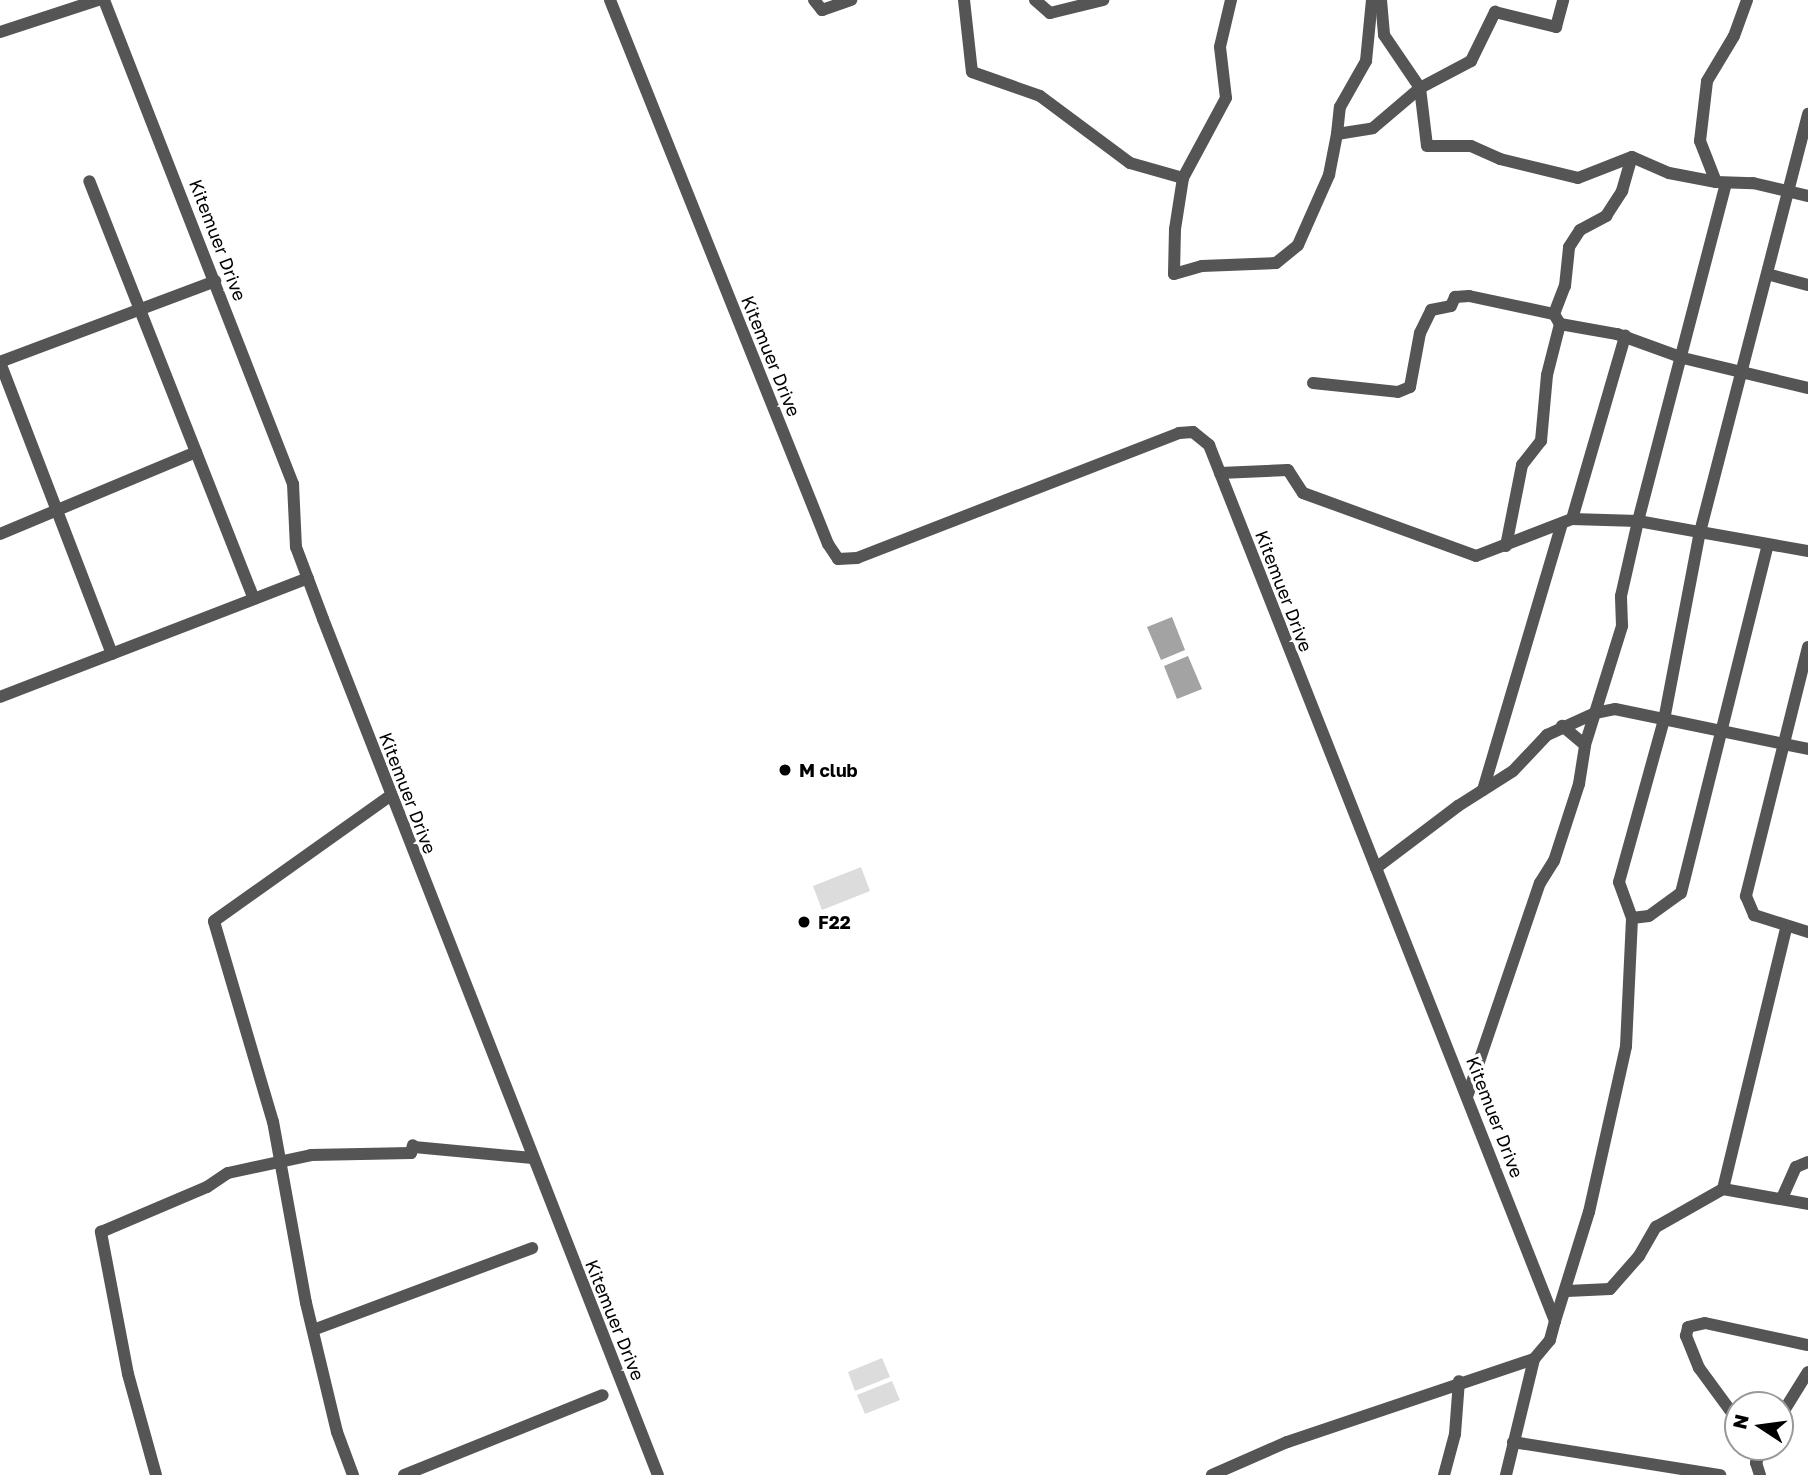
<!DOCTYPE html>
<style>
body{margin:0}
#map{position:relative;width:1808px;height:1475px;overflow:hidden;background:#fff;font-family:"Golos Text",sans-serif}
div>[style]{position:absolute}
.green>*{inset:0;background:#dcdcdc}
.water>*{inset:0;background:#a3a3a3}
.minor>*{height:12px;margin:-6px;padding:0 6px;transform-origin:6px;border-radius:6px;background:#555}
.dots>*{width:19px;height:19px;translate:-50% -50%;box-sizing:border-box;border:4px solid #fff;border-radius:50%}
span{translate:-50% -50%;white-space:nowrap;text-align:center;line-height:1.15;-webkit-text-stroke:6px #fff;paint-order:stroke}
.street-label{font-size:18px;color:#000}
.poi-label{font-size:18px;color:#000;font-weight:700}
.left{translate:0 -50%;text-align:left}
.north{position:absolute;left:1724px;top:1391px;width:70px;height:70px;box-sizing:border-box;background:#fff;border:2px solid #999;border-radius:50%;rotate:283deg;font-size:19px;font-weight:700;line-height:28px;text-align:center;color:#000}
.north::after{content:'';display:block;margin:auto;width:24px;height:32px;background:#000;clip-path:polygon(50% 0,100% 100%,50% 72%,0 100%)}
</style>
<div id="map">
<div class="green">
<div style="clip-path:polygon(861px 867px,870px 891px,822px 910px,813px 886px)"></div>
<div style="clip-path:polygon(882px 1358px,890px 1377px,855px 1391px,848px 1372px)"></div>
<div style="clip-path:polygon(892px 1381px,900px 1400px,865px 1414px,857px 1395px)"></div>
</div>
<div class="water">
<div style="clip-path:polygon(1172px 617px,1185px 650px,1161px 660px,1147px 627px)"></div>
<div style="clip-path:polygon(1188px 656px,1202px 689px,1177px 699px,1164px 666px)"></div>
</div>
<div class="minor">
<div style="left:104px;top:0;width:520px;rotate:68.67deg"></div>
<div style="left:293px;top:484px;width:63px;rotate:87.3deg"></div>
<div style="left:296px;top:547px;width:77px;rotate:69.4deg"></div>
<div style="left:323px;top:619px;width:919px;rotate:68.63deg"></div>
<div style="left:610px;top:0;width:586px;rotate:68.16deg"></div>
<div style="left:828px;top:544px;width:18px;rotate:56deg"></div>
<div style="left:838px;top:559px;width:19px;rotate:-3deg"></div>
<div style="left:857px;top:558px;width:345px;rotate:-21.2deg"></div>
<div style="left:1179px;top:433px;width:14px;rotate:-4deg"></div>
<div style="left:1193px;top:432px;width:21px;rotate:39deg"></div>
<div style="left:1209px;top:445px;width:942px;rotate:68.45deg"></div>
<div style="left:1555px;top:1321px;width:20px;rotate:105deg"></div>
<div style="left:1550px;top:1340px;width:25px;rotate:130deg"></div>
<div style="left:1534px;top:1359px;width:261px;rotate:161.4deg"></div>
<div style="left:1287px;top:1442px;width:82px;rotate:156.3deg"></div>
<div style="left:814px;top:0;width:13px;rotate:51deg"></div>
<div style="left:822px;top:10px;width:31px;rotate:-19deg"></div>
<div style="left:964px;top:0;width:72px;rotate:83.7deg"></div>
<div style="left:972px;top:72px;width:72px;rotate:19.4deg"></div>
<div style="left:1040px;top:96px;width:112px;rotate:36.7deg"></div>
<div style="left:1130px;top:163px;width:55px;rotate:15.8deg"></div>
<div style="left:1035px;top:0;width:20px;rotate:41deg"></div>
<div style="left:1050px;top:13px;width:55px;rotate:-13.8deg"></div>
<div style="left:1231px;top:0;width:48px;rotate:103.2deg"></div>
<div style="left:1220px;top:47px;width:51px;rotate:83.3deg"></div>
<div style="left:1226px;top:98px;width:91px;rotate:118.3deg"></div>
<div style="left:1183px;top:178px;width:52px;rotate:98.9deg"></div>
<div style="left:1175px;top:229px;width:45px;rotate:91.3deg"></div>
<div style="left:1174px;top:274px;width:29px;rotate:-16deg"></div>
<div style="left:1202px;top:266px;width:74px;rotate:-2.3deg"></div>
<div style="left:1276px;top:263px;width:28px;rotate:-39deg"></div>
<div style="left:1298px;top:245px;width:77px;rotate:-66.1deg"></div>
<div style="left:1329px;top:175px;width:42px;rotate:-79deg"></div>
<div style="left:1337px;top:134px;width:36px;rotate:-9deg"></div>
<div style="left:1373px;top:128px;width:62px;rotate:-40.4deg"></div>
<div style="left:1420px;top:88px;width:58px;rotate:-27.9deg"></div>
<div style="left:1471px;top:61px;width:55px;rotate:-63.9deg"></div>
<div style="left:1495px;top:12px;width:63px;rotate:13.8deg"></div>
<div style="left:1556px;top:27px;width:28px;rotate:-75deg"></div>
<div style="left:1381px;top:0;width:35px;rotate:85deg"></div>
<div style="left:1384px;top:35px;width:64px;rotate:55.8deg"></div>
<div style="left:1420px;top:88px;width:58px;rotate:83.1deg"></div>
<div style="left:1427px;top:146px;width:44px"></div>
<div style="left:1471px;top:146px;width:32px;rotate:24deg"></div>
<div style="left:1500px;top:159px;width:80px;rotate:13.7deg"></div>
<div style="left:1578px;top:178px;width:58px;rotate:-21.3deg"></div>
<div style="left:1632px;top:157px;width:40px;rotate:23.4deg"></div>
<div style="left:1669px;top:173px;width:48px;rotate:10.8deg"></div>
<div style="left:1716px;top:182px;width:37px;rotate:2deg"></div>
<div style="left:1753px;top:183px;width:57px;rotate:13.3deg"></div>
<div style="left:0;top:32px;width:103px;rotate:-18.1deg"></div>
<div style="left:1337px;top:134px;width:27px;rotate:-84deg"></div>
<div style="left:1340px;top:107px;width:53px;rotate:-60.5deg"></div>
<div style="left:1366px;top:61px;width:61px;rotate:-84.4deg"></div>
<div style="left:1716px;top:182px;width:44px;rotate:-111.3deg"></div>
<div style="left:1700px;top:141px;width:60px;rotate:-83.3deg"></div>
<div style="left:1707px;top:81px;width:52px;rotate:-59deg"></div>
<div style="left:1734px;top:36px;width:38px;rotate:-70deg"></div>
<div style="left:1767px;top:274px;width:42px;rotate:15deg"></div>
<div style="left:1554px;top:314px;width:30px;rotate:-69deg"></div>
<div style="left:1565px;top:286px;width:39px;rotate:-84deg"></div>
<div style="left:1569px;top:247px;width:20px;rotate:-57deg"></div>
<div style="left:1580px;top:230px;width:30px;rotate:-28deg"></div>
<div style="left:1606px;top:216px;width:30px;rotate:-57deg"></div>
<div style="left:1622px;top:191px;width:35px;rotate:-74deg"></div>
<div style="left:1313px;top:383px;width:85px;rotate:6deg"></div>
<div style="left:1398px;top:392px;width:13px;rotate:-23deg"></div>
<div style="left:1410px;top:387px;width:55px;rotate:-79.5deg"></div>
<div style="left:1420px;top:333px;width:25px;rotate:-64deg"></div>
<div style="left:1431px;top:310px;width:20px;rotate:-11deg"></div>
<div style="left:1451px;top:306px;width:10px;rotate:-66deg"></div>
<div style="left:1455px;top:297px;width:14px;rotate:-4deg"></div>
<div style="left:1469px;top:296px;width:87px;rotate:12deg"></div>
<div style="left:1554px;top:314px;width:12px;rotate:59deg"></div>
<div style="left:1560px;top:324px;width:58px;rotate:10deg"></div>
<div style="left:1617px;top:334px;width:70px;rotate:20deg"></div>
<div style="left:1683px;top:358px;width:129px;rotate:13.5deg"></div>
<div style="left:196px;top:452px;width:158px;rotate:68.5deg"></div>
<div style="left:1220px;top:473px;width:68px;rotate:-2.5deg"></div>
<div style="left:1288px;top:470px;width:27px;rotate:57deg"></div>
<div style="left:1303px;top:493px;width:184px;rotate:20deg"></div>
<div style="left:1476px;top:556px;width:103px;rotate:-21.1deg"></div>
<div style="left:1572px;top:519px;width:66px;rotate:1.7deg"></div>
<div style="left:1638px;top:521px;width:349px;rotate:-75.4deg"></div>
<div style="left:1572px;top:519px;width:191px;rotate:-73.8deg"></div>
<div style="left:0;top:534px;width:212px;rotate:-22.7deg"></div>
<div style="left:196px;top:452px;width:291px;rotate:-111.5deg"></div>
<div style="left:1506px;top:546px;width:83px;rotate:-78.8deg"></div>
<div style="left:1522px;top:465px;width:31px;rotate:-52deg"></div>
<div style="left:1541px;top:441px;width:66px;rotate:-84.8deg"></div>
<div style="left:1547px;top:375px;width:53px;rotate:-75.7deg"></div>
<div style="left:1808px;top:647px;width:257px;rotate:104deg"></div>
<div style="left:1746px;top:896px;width:21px;rotate:67deg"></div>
<div style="left:1754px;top:915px;width:57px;rotate:17.5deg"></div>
<div style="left:112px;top:654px;width:313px;rotate:-111deg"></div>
<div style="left:0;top:362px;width:230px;rotate:-20.6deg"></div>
<div style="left:0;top:697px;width:330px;rotate:-21.1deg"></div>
<div style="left:1585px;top:745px;width:125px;rotate:-72.7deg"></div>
<div style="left:1622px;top:626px;width:30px;rotate:-92deg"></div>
<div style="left:1621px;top:596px;width:77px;rotate:-77.2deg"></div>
<div style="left:1638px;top:521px;width:63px;rotate:10.1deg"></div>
<div style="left:1700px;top:532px;width:432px;rotate:-75.5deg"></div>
<div style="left:1483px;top:790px;width:278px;rotate:-73.5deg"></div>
<div style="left:1376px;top:868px;width:103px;rotate:-37.1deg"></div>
<div style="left:1458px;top:806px;width:65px;rotate:-32.5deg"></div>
<div style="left:1513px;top:771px;width:50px;rotate:-46.6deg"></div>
<div style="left:1547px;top:735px;width:53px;rotate:-24.6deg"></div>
<div style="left:1595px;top:713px;width:20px;rotate:-11deg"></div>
<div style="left:1615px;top:709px;width:197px;rotate:11.7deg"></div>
<div style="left:1632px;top:918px;width:38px;rotate:-110deg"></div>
<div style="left:1619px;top:882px;width:168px;rotate:-74.5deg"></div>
<div style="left:1664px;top:720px;width:191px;rotate:-79.2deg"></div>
<div style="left:1700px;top:532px;width:110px;rotate:10deg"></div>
<div style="left:1468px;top:1094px;width:223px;rotate:-71.2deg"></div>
<div style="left:1540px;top:883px;width:26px;rotate:-58deg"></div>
<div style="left:1554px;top:861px;width:81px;rotate:-72deg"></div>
<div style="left:1579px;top:784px;width:39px;rotate:-81deg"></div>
<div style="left:1585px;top:745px;width:30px;rotate:-140deg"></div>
<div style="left:414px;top:1147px;width:119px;rotate:5.3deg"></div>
<div style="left:1723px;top:1189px;width:86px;rotate:10deg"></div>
<div style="left:1782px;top:1198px;width:34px;rotate:-66deg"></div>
<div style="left:1796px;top:1167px;width:13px;rotate:-23deg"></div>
<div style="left:1567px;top:1291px;width:43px;rotate:-2.7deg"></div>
<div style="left:1610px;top:1289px;width:44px;rotate:-48.7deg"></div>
<div style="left:1639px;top:1256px;width:34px;rotate:-60deg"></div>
<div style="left:1656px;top:1227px;width:77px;rotate:-29.6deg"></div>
<div style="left:1723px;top:1189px;width:268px;rotate:-76.4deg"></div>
<div style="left:1555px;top:1321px;width:114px;rotate:-72.7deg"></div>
<div style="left:1589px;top:1212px;width:170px;rotate:-77.4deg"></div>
<div style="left:1626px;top:1046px;width:128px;rotate:-87.3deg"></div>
<div style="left:1632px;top:918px;width:17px;rotate:-7deg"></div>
<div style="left:1649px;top:916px;width:39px;rotate:-36deg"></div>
<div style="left:1681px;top:893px;width:359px;rotate:-76deg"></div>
<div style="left:313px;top:1330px;width:234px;rotate:-20.5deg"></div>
<div style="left:1780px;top:1417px;width:53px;rotate:-58.1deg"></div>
<div style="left:1738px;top:1421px;width:66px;rotate:-126.3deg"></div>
<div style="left:1699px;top:1368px;width:35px;rotate:-112deg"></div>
<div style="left:1686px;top:1336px;width:9px;rotate:-77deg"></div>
<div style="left:1688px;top:1327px;width:17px;rotate:-13deg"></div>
<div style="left:1705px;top:1323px;width:105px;rotate:12.1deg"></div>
<div style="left:1513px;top:1442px;width:210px;rotate:9.1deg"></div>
<div style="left:156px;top:1475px;width:105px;rotate:-105.5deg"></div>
<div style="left:128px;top:1374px;width:145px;rotate:-100.8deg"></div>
<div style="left:101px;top:1232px;width:115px;rotate:-23deg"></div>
<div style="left:207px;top:1187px;width:25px;rotate:-34deg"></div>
<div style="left:228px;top:1173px;width:85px;rotate:-12.2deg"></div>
<div style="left:311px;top:1155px;width:100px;rotate:-1.1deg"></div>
<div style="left:411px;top:1153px;width:8px;rotate:-76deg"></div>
<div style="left:353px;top:1475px;width:46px;rotate:-110.4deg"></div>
<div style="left:337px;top:1432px;width:133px;rotate:-103.5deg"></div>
<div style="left:306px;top:1303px;width:184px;rotate:-100.3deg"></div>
<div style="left:273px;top:1122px;width:209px;rotate:-106.4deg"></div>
<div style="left:214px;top:921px;width:216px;rotate:-35.4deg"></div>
<div style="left:404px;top:1475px;width:214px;rotate:-21.9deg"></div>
<div style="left:1444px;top:1475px;width:42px;rotate:-75deg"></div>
<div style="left:1455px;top:1434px;width:53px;rotate:-85.7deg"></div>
<div style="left:1506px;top:1475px;width:119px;rotate:-76.4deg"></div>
<div style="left:1760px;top:1475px;width:13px;rotate:-108deg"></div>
<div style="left:1756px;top:1463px;width:17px;rotate:-69deg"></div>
</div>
<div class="dots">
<div style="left:785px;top:770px;background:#000"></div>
<div style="left:804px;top:922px;background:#000"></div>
</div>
<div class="street-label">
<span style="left:218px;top:240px;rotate:69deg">Kitemuer Drive</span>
<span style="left:771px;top:356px;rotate:68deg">Kitemuer Drive</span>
<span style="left:1284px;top:591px;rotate:69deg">Kitemuer Drive</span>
<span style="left:408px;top:793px;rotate:69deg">Kitemuer Drive</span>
<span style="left:1495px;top:1117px;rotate:69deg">Kitemuer Drive</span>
<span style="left:615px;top:1320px;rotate:68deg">Kitemuer Drive</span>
</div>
<div class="poi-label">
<span class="left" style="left:799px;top:770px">M club</span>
<span class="left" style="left:818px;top:922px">F22</span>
</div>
<div class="north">N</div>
</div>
